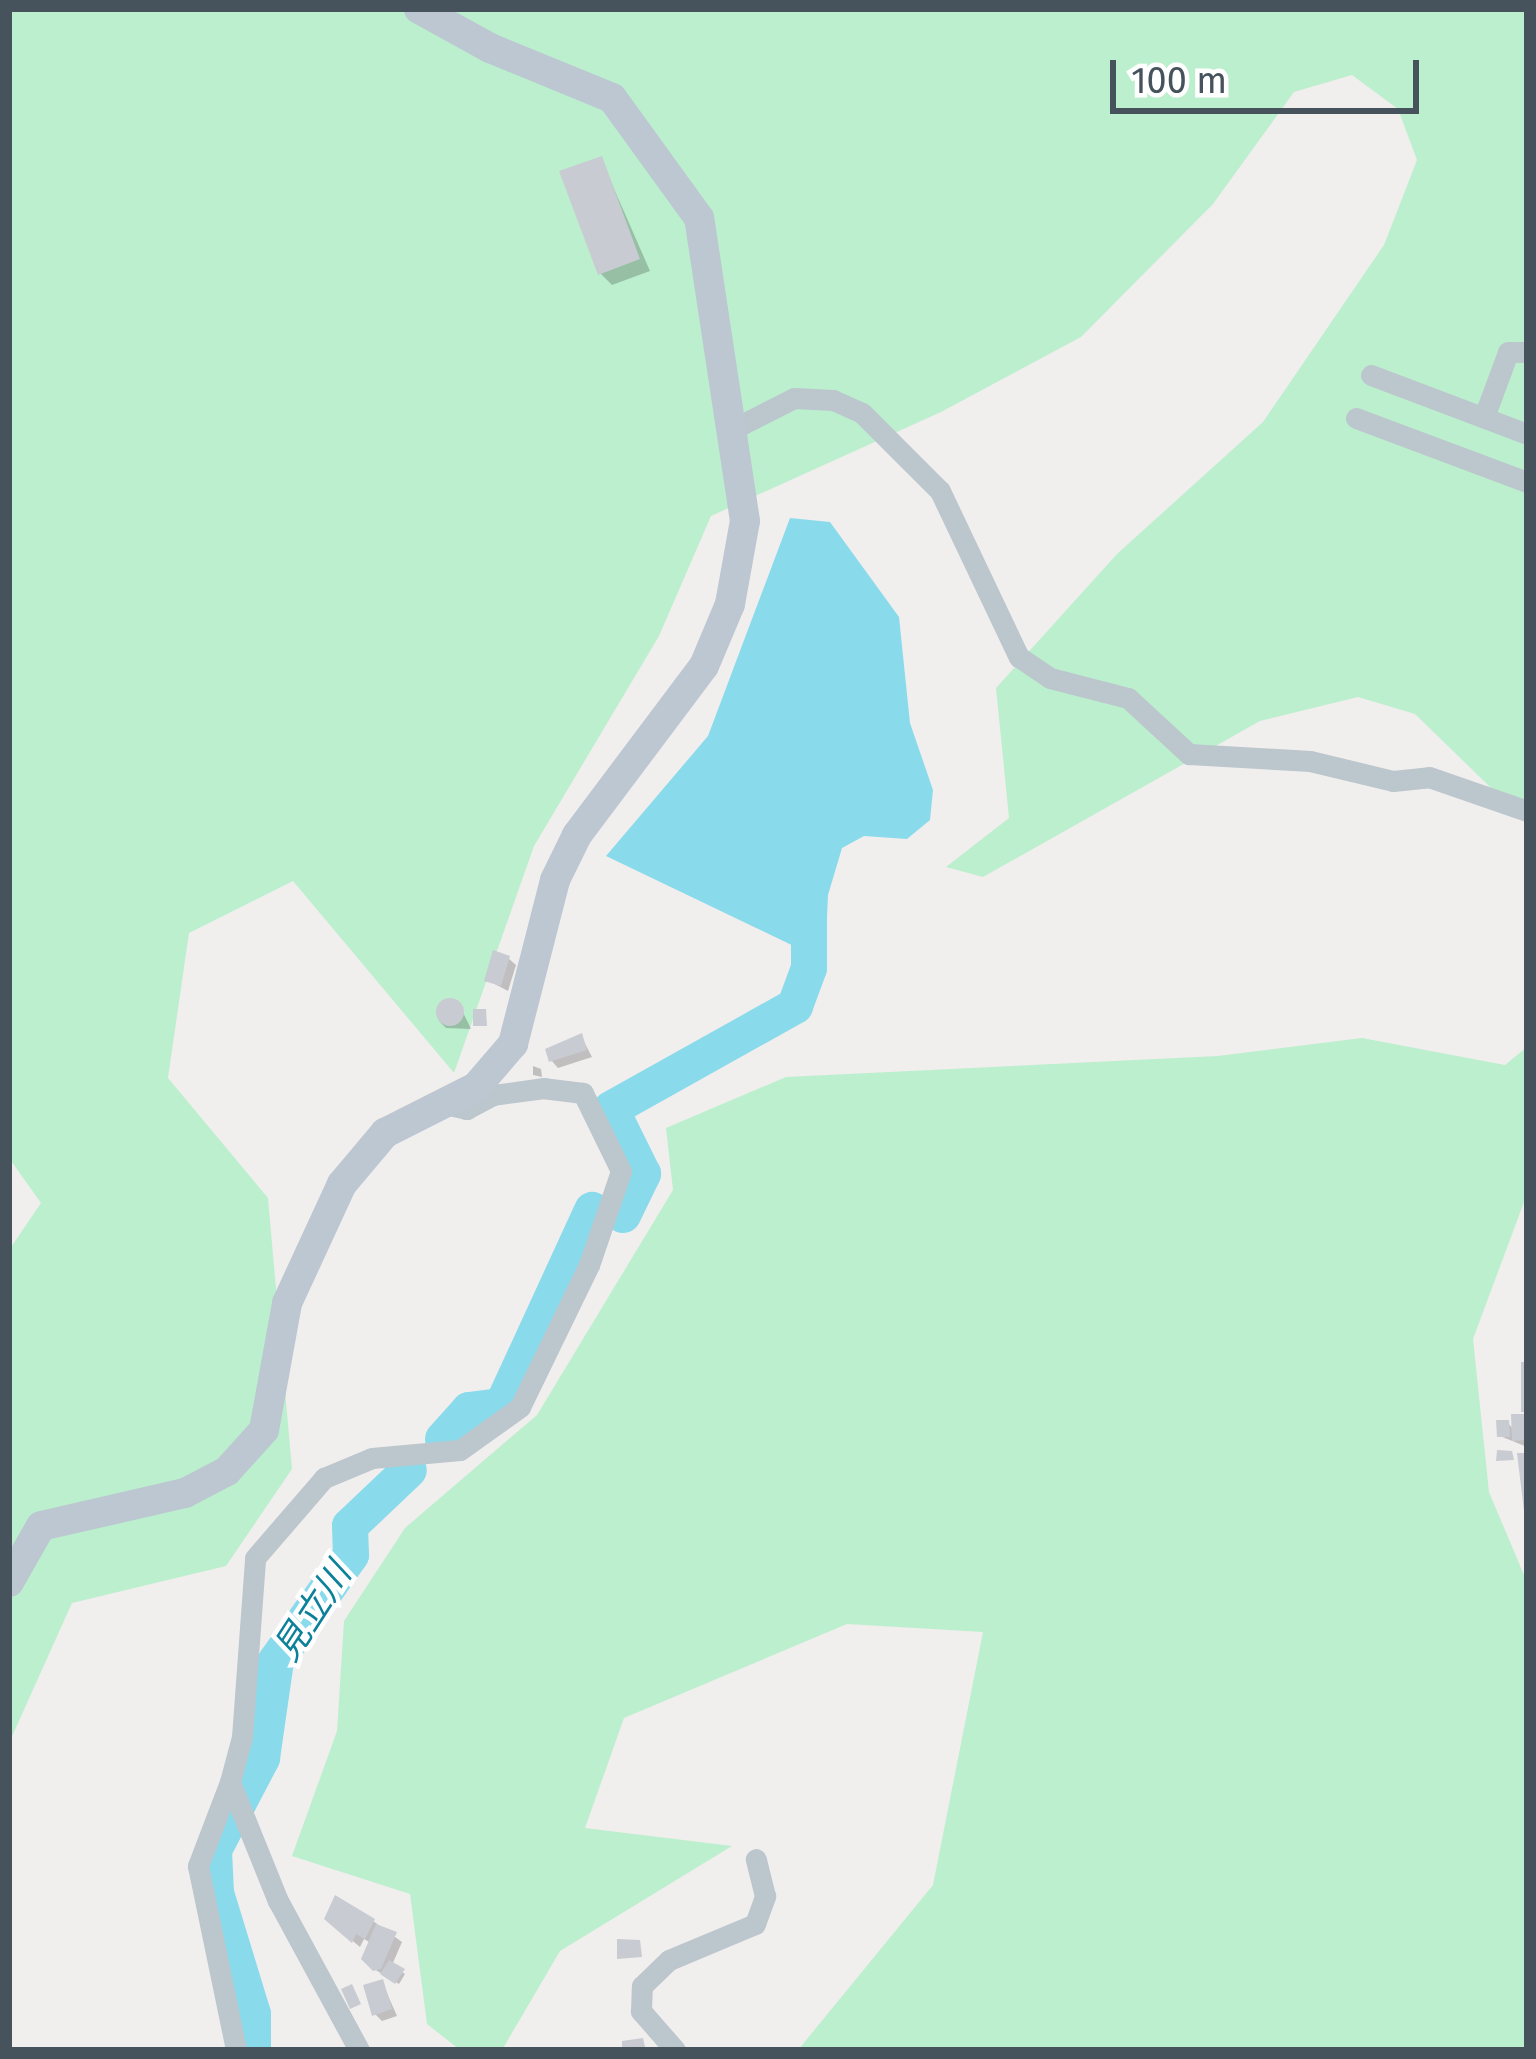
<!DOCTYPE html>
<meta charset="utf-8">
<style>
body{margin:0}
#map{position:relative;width:1536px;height:2059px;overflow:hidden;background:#f1eeee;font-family:"Fira Sans","Noto Sans JP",sans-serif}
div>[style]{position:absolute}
.green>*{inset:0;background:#bcefce}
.water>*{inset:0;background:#89dbec}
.shadow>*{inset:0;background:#0003}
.river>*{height:36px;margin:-18px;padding:0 18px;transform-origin:18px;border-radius:18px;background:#89dbec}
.building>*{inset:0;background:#c8cbd1}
.round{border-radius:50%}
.street>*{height:21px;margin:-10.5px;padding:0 10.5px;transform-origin:10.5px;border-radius:10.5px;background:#bcc6cd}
.secondary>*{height:30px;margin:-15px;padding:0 15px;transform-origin:15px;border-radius:15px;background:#bcc7d2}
span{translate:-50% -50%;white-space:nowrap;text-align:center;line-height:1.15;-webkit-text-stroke:9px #fff;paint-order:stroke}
.water-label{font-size:36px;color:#0c819a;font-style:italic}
.frame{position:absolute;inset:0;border:12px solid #46525c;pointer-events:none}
.scale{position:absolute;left:1110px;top:60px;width:309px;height:54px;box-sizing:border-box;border:6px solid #46525c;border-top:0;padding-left:15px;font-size:36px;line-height:42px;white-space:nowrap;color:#46525c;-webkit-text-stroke:9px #fff;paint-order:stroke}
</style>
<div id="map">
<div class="green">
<div style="clip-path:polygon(9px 9px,1527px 9px,1527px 823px,1415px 714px,1358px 697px,1260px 721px,983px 877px,946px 867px,1009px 818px,996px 688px,1117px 554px,1263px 422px,1384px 245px,1417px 160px,1398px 109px,1352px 75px,1294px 92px,1213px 204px,1081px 337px,941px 412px,711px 516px,659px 636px,534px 846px,454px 1073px,293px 881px,189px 933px,168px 1078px,268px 1198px,292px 1469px,226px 1566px,72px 1603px,9px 1743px,9px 1250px,41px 1203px,9px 1158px)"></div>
<div style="clip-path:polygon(1362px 1038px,1505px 1065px,1527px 1047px,1527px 1194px,1473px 1339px,1489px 1492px,1527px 1582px,1527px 2050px,798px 2050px,933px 1885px,983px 1632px,847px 1624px,624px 1718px,585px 1828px,732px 1846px,560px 1951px,502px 2050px,460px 2050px,427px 2024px,410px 1894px,292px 1856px,337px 1731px,344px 1621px,405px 1528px,537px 1415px,673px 1190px,666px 1128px,786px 1077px,1218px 1056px)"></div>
</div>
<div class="water">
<div style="clip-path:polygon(790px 518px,830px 522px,899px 617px,910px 723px,933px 790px,930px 820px,907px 839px,864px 836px,842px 848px,828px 895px,825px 961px,606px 856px,708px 736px)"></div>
</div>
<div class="shadow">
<div style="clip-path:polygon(601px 159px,650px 271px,612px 285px,600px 273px)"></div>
<div style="clip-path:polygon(508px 958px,516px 965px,508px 991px,487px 980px)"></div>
<div style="clip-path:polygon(443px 1004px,459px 1004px,471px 1029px,446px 1028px,439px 1021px)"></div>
<div style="clip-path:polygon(581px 1036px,592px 1057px,558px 1068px,551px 1060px)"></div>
<div style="clip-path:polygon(533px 1066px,541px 1069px,542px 1077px,533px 1075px)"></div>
<div style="clip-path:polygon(1527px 1420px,1527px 1447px,1500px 1436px,1508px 1423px,1514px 1430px)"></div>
<div style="clip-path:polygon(373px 1921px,402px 1942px,392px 1965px,405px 1974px,399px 1984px,369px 1966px,371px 1943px,364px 1939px,360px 1947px,335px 1926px)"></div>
<div style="clip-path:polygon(382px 1982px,397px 2016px,382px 2021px,375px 2014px)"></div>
</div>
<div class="river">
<div style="left:623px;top:1215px;width:46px;rotate:-64deg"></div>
<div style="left:643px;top:1174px;width:72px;rotate:-116.2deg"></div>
<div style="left:611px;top:1109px;width:211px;rotate:-29.2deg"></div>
<div style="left:795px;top:1006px;width:40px;rotate:-69.8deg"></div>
<div style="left:809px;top:968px;width:59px;rotate:-90deg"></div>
<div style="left:443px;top:1439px;width:39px;rotate:-48deg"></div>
<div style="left:469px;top:1410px;width:33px;rotate:-7deg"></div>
<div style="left:502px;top:1406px;width:216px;rotate:-65.3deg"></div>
<div style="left:253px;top:2050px;width:36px;rotate:-90deg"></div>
<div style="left:253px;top:2014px;width:127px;rotate:-107deg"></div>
<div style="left:216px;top:1893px;width:43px;rotate:-92.7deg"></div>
<div style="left:214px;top:1850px;width:104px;rotate:-62.4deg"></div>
<div style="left:262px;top:1758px;width:98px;rotate:-81.8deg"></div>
<div style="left:276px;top:1661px;width:130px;rotate:-54.7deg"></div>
<div style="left:351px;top:1555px;width:29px;rotate:-92deg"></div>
<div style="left:350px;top:1526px;width:81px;rotate:-43.5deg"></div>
</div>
<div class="building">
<div style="clip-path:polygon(602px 156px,640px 259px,598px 275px,559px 171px)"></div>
<div style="clip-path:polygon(493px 950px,510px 956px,501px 986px,484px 981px)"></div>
<div class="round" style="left:436px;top:998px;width:28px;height:28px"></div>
<div style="clip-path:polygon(473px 1009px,486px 1009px,487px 1026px,473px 1026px)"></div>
<div style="clip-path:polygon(582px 1033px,587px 1050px,549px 1062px,545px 1049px)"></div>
<div style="clip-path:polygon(1521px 1362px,1527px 1362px,1527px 1412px,1521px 1412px)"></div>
<div style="clip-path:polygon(1511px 1414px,1527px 1414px,1527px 1440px,1512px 1441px)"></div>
<div style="clip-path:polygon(1496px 1420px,1509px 1420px,1510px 1437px,1497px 1437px)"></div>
<div style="clip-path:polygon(1497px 1450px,1512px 1451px,1514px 1460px,1496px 1461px)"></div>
<div style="clip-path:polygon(1517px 1453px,1527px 1453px,1527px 1511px,1524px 1511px)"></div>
<div style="clip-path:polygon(335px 1895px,375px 1919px,365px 1939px,356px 1934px,352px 1943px,324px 1919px)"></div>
<div style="clip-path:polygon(376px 1924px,397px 1932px,381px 1969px,373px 1971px,361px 1959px)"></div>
<div style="clip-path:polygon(617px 1939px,640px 1940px,642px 1957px,617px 1959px)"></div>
<div style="clip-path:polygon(389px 1960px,405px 1969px,395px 1984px,380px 1974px)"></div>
<div style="clip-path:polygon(383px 1979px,392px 2009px,372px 2016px,363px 1985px)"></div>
<div style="clip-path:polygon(352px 1984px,361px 2004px,350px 2009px,341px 1989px)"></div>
<div style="clip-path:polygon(643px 2038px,645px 2047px,622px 2050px,622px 2041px)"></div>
</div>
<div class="street">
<div style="left:1371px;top:375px;width:167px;rotate:20.7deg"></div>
<div style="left:1484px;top:417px;width:69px;rotate:-69.7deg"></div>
<div style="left:1508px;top:352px;width:19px"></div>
<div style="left:1356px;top:418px;width:183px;rotate:20.5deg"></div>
<div style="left:735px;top:428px;width:66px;rotate:-27deg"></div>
<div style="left:794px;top:398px;width:39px;rotate:3deg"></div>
<div style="left:833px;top:400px;width:32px;rotate:24deg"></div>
<div style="left:862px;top:413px;width:110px;rotate:45deg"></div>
<div style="left:940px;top:491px;width:184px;rotate:64.6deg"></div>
<div style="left:1019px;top:657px;width:37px;rotate:34deg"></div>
<div style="left:1050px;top:678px;width:81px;rotate:14.4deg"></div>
<div style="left:1128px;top:698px;width:83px;rotate:42.6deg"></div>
<div style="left:1189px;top:754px;width:121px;rotate:3.3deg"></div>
<div style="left:1310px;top:761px;width:85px;rotate:13.5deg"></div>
<div style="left:1393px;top:781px;width:36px;rotate:-6deg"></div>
<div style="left:1429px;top:777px;width:104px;rotate:19.1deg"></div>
<div style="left:230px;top:1782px;width:90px;rotate:110.9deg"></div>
<div style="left:198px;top:1866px;width:188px;rotate:78.3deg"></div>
<div style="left:359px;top:2050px;width:170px;rotate:-118.5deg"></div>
<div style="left:278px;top:1901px;width:128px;rotate:-112deg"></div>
<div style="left:230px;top:1782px;width:47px;rotate:-75.1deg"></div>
<div style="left:242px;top:1737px;width:179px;rotate:-85.8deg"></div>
<div style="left:255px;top:1558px;width:106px;rotate:-49.2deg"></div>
<div style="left:324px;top:1478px;width:52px;rotate:-22.6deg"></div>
<div style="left:372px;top:1458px;width:88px;rotate:-5.2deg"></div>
<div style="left:460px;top:1450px;width:74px;rotate:-35.6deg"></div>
<div style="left:520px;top:1407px;width:158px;rotate:-64.1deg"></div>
<div style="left:589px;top:1265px;width:99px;rotate:-71.2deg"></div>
<div style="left:621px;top:1171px;width:87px;rotate:-116deg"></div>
<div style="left:583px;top:1093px;width:39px;rotate:-173deg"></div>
<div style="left:544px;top:1088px;width:51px;rotate:172.2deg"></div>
<div style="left:493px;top:1095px;width:30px;rotate:152deg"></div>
<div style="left:467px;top:1109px;width:26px;rotate:-167deg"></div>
<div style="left:675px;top:2050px;width:52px;rotate:-131.1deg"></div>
<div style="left:641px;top:2011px;width:25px;rotate:-88deg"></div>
<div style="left:642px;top:1986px;width:37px;rotate:-44deg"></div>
<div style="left:669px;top:1960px;width:93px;rotate:-22.7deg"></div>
<div style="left:755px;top:1924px;width:30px;rotate:-70deg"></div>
<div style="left:765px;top:1896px;width:38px;rotate:-104deg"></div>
</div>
<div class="secondary">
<div style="left:9px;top:1582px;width:64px;rotate:-60.3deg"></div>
<div style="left:41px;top:1526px;width:148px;rotate:-12.9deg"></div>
<div style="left:185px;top:1493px;width:47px;rotate:-27.6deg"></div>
<div style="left:227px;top:1471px;width:55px;rotate:-47.9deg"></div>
<div style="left:264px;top:1430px;width:129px;rotate:-79.7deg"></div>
<div style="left:287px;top:1303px;width:131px;rotate:-65.2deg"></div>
<div style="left:342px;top:1184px;width:67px;rotate:-49.9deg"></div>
<div style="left:385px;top:1133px;width:102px;rotate:-26.8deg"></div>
<div style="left:476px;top:1087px;width:57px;rotate:-49.3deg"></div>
<div style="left:513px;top:1044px;width:169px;rotate:-75.6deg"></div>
<div style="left:555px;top:880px;width:50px;rotate:-63.9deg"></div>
<div style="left:577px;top:835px;width:211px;rotate:-53.1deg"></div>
<div style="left:704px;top:666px;width:67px;rotate:-67.2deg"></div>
<div style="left:730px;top:604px;width:84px;rotate:-79.8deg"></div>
<div style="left:745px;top:521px;width:306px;rotate:-98.6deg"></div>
<div style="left:699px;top:218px;width:148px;rotate:-125.9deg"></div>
<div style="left:612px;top:98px;width:132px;rotate:-157.7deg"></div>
<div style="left:490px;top:48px;width:81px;rotate:-151.2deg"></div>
</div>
<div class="water-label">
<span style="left:313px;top:1612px;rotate:-57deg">見立川</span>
</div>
<div class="frame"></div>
<div class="scale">100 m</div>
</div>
